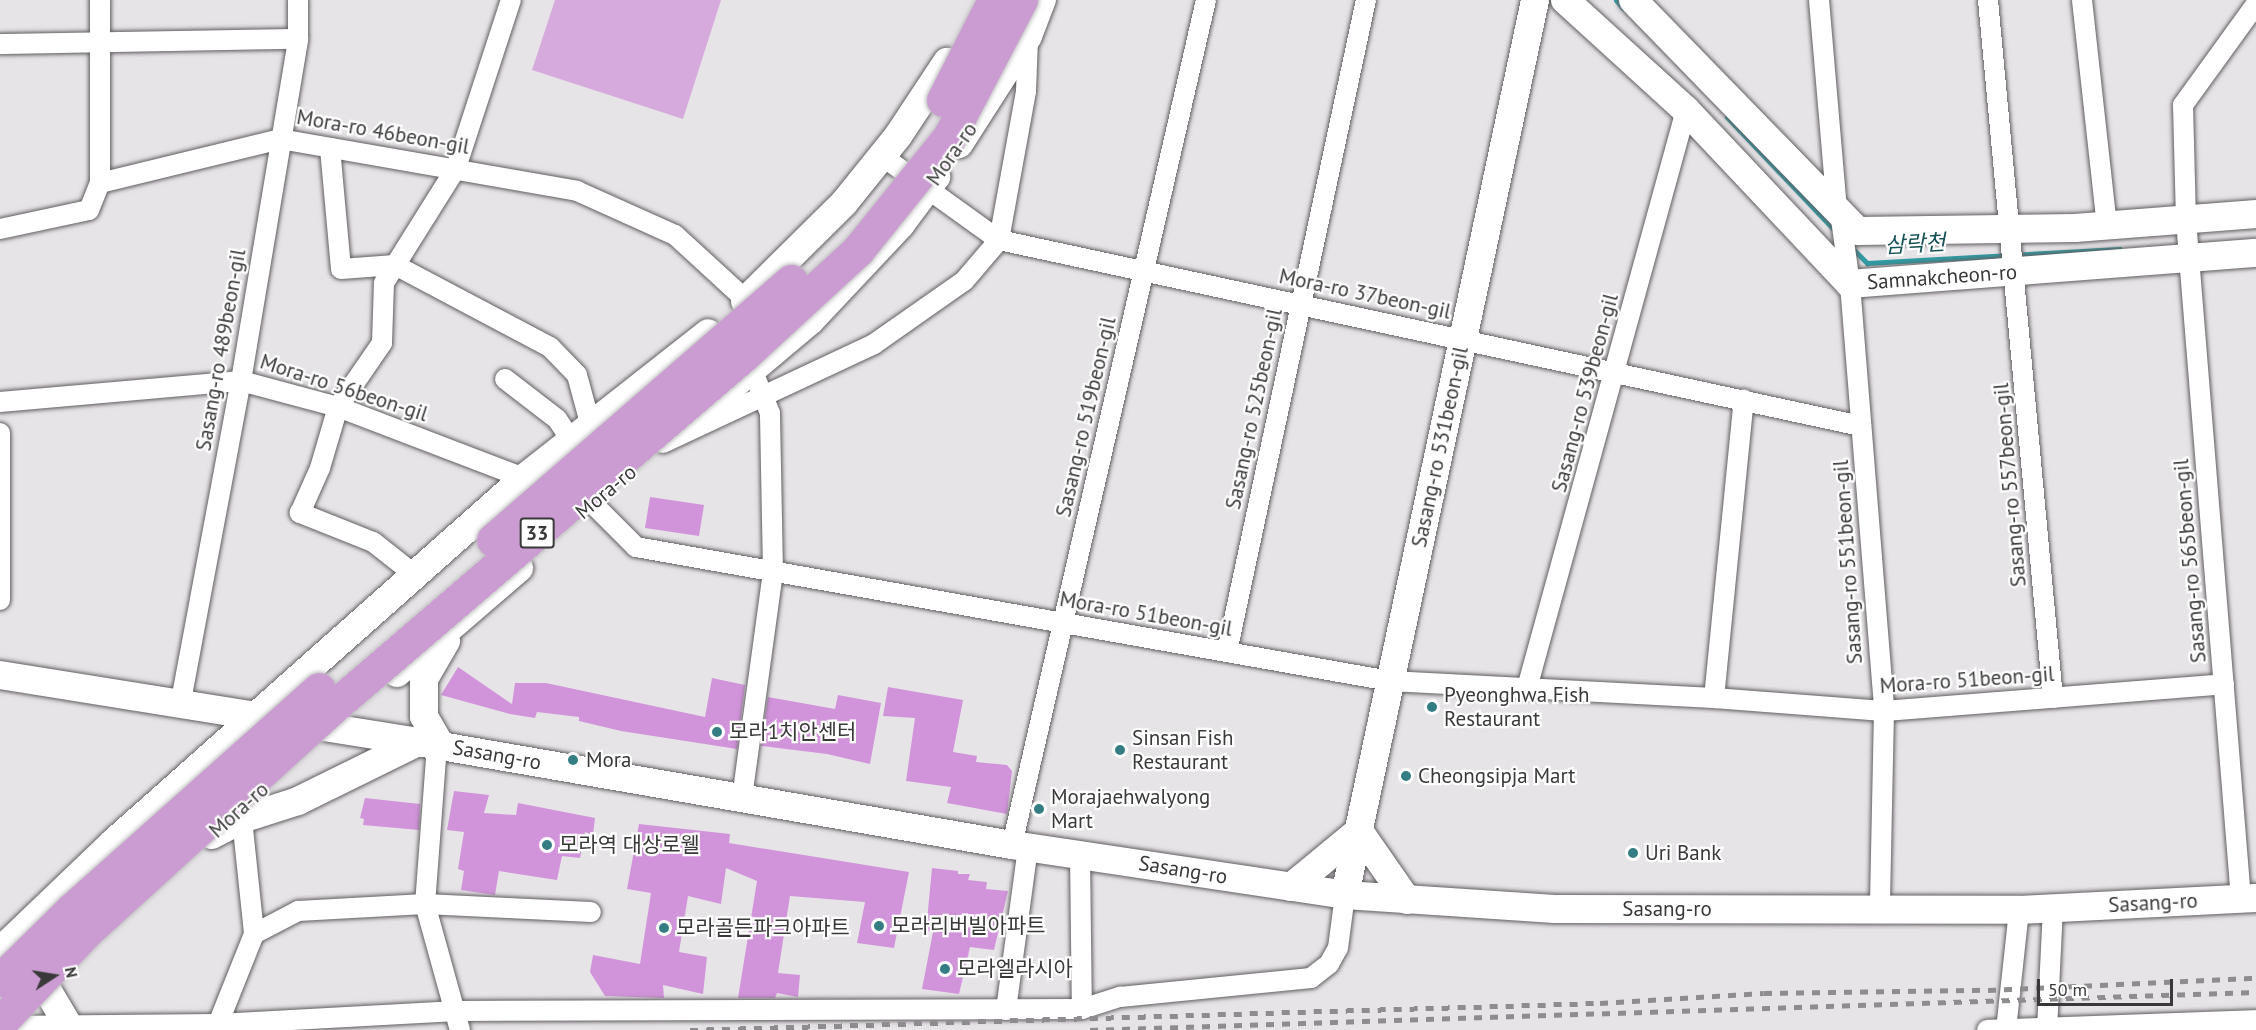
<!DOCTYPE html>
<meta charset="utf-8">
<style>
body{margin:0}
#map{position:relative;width:2256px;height:1030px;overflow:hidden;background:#e7e4e8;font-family:"PT Sans","Noto Sans KR",sans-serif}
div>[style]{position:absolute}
.green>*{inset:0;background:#d7aadd}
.stream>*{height:5px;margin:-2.5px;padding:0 2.5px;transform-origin:2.5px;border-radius:2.5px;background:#309ca3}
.building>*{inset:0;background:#d194da}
.roads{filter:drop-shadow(0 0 2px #615e61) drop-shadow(0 0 2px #615e61)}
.street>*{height:20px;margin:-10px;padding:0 10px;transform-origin:10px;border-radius:10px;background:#fff}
.secondary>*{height:28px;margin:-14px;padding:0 14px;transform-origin:14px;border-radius:14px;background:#fff}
.rail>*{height:4.5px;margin-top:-2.25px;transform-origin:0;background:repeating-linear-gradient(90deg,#8e8c8f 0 8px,transparent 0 16px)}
.bridges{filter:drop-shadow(0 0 2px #c0c0c0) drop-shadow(0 0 2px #c0c0c0)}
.highway-bridge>*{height:33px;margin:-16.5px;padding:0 16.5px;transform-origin:16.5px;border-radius:16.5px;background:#cb9cd2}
.dots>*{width:16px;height:16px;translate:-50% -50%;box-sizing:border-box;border:3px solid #fff;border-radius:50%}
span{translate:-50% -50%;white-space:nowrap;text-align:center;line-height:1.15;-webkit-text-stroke:4.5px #fff;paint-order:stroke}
.shield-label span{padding:2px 4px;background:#fff;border:2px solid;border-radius:4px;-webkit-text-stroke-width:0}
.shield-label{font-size:20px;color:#3a393a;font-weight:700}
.street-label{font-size:21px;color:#3a393a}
.poi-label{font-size:21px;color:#3a393a}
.left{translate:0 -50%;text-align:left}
.water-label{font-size:22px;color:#165256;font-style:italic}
.north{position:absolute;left:24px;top:946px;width:60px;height:60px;-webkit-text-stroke:4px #fff;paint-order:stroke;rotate:78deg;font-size:16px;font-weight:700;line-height:24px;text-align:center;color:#3a393a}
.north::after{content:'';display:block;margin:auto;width:21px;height:27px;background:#3a393a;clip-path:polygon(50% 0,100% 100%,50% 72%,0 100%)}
.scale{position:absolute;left:2037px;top:979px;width:136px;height:27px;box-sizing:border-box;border:3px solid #3a393a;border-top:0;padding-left:8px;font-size:18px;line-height:21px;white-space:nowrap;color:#3a393a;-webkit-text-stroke:4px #fff;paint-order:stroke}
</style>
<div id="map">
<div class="green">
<div style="clip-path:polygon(555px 0,721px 0,683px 119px,532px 70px)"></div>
</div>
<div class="stream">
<div style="left:1616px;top:0;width:11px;rotate:49deg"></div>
<div style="left:1727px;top:117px;width:158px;rotate:46.5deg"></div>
<div style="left:1851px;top:247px;width:23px;rotate:45deg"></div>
<div style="left:1867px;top:263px;width:253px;rotate:-3.2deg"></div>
</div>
<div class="building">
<div style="clip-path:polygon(650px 497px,704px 505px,699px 536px,645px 528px)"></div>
<div style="clip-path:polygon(458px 667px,512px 704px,515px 683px,546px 683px,705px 717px,712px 678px,745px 685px,737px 749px,621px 731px,579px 721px,579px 717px,537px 712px,535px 718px,510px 714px,441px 695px)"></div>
<div style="clip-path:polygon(888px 687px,963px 700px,953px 752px,977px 756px,976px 762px,1007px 765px,1012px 771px,1007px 814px,947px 803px,951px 787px,906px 781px,915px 718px,883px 716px)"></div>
<div style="clip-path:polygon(838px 695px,881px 703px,870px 764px,827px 754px,761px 746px,768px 697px,835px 709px)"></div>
<div style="clip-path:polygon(454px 791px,489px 795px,484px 813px,516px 815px,518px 803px,595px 818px,593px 835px,585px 832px,580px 858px,562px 856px,557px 880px,499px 871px,495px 895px,461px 890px,464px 871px,458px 869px,464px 832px,447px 830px)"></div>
<div style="clip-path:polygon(365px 798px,420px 804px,419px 830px,363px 825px,364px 819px,360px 818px)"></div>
<div style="clip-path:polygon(639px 824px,730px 834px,729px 843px,909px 872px,894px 948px,857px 943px,865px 902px,790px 896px,778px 973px,800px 975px,798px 997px,777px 993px,775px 998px,738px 998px,757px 881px,726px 868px,721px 904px,688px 896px,679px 952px,707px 957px,703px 994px,663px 985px,664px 998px,605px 996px,590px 972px,593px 955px,640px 964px,651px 893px,627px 889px)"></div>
<div style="clip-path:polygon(932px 868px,958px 871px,958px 874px,970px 874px,968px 880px,987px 882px,986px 889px,1008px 891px,994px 950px,970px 947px,959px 994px,922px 989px,933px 932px,926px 931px)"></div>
</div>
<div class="roads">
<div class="street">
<div style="left:1819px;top:0;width:210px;rotate:85.1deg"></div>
<div style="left:1988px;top:0;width:701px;rotate:84.68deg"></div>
<div style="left:2082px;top:0;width:227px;rotate:83.7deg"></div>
<div style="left:0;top:44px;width:298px;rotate:-1deg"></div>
<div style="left:330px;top:148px;width:121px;rotate:84.8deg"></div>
<div style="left:341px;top:269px;width:54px;rotate:-4.2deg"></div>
<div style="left:395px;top:265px;width:175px;rotate:27.9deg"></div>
<div style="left:550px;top:347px;width:39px;rotate:46deg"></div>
<div style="left:577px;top:375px;width:54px;rotate:74.9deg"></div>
<div style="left:882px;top:156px;width:144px;rotate:35.7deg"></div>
<div style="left:999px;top:240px;width:882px;rotate:12.18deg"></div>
<div style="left:100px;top:183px;width:183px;rotate:-90deg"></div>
<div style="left:1840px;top:212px;width:73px;rotate:82.1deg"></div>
<div style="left:1850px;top:284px;width:428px;rotate:85.4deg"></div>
<div style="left:1884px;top:711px;width:198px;rotate:91.2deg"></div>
<div style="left:0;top:229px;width:91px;rotate:-12.1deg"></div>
<div style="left:89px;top:210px;width:29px;rotate:-68deg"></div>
<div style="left:100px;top:183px;width:185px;rotate:-13.7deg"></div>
<div style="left:280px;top:139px;width:302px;rotate:9.9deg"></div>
<div style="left:577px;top:191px;width:107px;rotate:24.2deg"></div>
<div style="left:675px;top:235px;width:96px;rotate:42.5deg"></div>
<div style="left:505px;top:379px;width:66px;rotate:37.6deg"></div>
<div style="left:557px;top:419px;width:27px;rotate:56deg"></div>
<div style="left:0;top:402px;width:242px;rotate:-5deg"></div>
<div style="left:241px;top:381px;width:100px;rotate:15deg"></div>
<div style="left:338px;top:407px;width:199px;rotate:20.9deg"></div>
<div style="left:0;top:433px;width:167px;rotate:90deg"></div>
<div style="left:663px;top:443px;width:233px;rotate:-25.1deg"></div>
<div style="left:874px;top:344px;width:110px;rotate:-35deg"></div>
<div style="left:964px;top:281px;width:54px;rotate:-49.5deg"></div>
<div style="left:999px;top:240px;width:151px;rotate:-79.7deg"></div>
<div style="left:1026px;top:91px;width:52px;rotate:-87.8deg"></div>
<div style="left:592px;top:503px;width:62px;rotate:45deg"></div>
<div style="left:636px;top:547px;width:766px;rotate:10.08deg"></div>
<div style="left:1390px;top:681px;width:324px;rotate:3deg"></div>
<div style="left:1714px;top:698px;width:170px;rotate:4.4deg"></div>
<div style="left:1884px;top:711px;width:341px;rotate:-4.5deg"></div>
<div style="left:415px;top:575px;width:53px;rotate:-141.8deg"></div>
<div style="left:373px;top:542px;width:79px;rotate:-158.3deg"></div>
<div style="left:300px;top:513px;width:49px;rotate:-66deg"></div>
<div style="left:320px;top:468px;width:64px;rotate:-73.6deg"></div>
<div style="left:338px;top:407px;width:78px;rotate:-55.5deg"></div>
<div style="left:382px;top:343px;width:60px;rotate:-88.1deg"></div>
<div style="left:384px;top:283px;width:136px;rotate:-57.9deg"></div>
<div style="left:456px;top:168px;width:177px;rotate:-71.9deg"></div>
<div style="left:1227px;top:652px;width:667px;rotate:-77.97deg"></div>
<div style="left:1527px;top:688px;width:599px;rotate:-74.62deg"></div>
<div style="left:1714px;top:698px;width:300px;rotate:-84.3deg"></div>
<div style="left:180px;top:706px;width:331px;rotate:-79.4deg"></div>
<div style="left:241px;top:381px;width:347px;rotate:-80.5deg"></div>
<div style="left:298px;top:39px;width:39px;rotate:-90deg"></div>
<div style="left:437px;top:745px;width:159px;rotate:94.3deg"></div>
<div style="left:425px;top:904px;width:131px;rotate:74.5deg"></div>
<div style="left:742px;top:798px;width:228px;rotate:-82.2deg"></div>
<div style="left:773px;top:572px;width:159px;rotate:-91.1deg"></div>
<div style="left:770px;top:413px;width:44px;rotate:-112.5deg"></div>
<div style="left:242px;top:819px;width:116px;rotate:84deg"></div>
<div style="left:1012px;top:845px;width:867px;rotate:-77.07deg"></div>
<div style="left:1080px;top:855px;width:154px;rotate:89.3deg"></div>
<div style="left:2241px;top:899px;width:681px;rotate:-94.63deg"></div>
<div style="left:2186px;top:220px;width:115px;rotate:-91.5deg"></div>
<div style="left:2183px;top:105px;width:125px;rotate:-54.1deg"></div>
<div style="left:1006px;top:1010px;width:164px;rotate:-82.3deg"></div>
<div style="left:218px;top:1024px;width:97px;rotate:-68.2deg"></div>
<div style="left:254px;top:934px;width:50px;rotate:-27.6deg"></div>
<div style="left:298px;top:911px;width:127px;rotate:-3.2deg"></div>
<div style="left:425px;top:904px;width:166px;rotate:2.8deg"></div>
<div style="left:2px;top:1026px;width:216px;rotate:-0.5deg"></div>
<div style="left:218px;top:1024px;width:239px;rotate:-3.1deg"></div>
<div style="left:457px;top:1011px;width:625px;rotate:-0.18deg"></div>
<div style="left:1082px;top:1009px;width:40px;rotate:-18deg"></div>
<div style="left:1120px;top:997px;width:192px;rotate:-5.7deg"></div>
<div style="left:1311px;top:978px;width:23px;rotate:-38deg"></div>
<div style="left:1329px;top:964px;width:18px;rotate:-61deg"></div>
<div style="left:1338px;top:948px;width:53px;rotate:-82.5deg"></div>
<div style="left:1987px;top:1030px;width:269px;rotate:-2.1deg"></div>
<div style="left:2006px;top:1030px;width:121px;rotate:-83.8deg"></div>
<div style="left:2047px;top:1030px;width:122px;rotate:-87.2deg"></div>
</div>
<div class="secondary">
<div style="left:1565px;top:0;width:164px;rotate:42.3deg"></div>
<div style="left:1686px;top:110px;width:239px;rotate:46.7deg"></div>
<div style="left:1850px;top:284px;width:407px;rotate:-4.4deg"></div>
<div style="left:1633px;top:0;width:322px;rotate:45.8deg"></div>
<div style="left:1858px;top:231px;width:217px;rotate:-0.8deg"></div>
<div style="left:2075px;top:228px;width:182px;rotate:-4.4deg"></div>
<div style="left:959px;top:144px;width:128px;rotate:-57.4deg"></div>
<div style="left:1028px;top:36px;width:39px;rotate:-69deg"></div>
<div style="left:745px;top:301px;width:139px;rotate:-44.7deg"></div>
<div style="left:844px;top:203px;width:86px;rotate:-51.1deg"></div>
<div style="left:898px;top:136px;width:89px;rotate:-56.5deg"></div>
<div style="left:686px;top:425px;width:162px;rotate:-40deg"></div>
<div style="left:810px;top:321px;width:133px;rotate:-46.8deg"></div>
<div style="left:901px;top:224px;width:59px;rotate:-53.3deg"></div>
<div style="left:397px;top:673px;width:161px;rotate:-40.7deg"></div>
<div style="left:0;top:675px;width:423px;rotate:9.1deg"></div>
<div style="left:418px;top:742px;width:603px;rotate:9.84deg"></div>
<div style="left:1012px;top:845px;width:337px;rotate:8.5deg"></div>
<div style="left:1345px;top:895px;width:210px;rotate:3.8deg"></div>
<div style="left:1555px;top:909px;width:464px;rotate:0.1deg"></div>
<div style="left:2019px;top:910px;width:237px;rotate:-2.9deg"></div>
<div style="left:441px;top:746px;width:34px;rotate:-120deg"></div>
<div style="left:424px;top:716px;width:37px;rotate:-90deg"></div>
<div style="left:424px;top:679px;width:44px;rotate:-59.9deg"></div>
<div style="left:212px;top:835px;width:34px;rotate:-28deg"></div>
<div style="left:242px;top:819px;width:59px;rotate:-17.8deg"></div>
<div style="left:298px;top:801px;width:134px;rotate:-26.2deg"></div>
<div style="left:1291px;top:887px;width:88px;rotate:-39.5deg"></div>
<div style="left:1359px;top:831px;width:84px;rotate:55.2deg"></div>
<div style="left:1345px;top:895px;width:915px;rotate:-78.01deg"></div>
<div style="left:0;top:951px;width:158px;rotate:-43.7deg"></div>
<div style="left:114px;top:842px;width:548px;rotate:-41.6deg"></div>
<div style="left:524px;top:478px;width:234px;rotate:-38.2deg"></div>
<div style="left:43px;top:983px;width:49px;rotate:59.2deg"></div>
</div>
</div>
<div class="rail">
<div style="left:690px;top:1030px;width:910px;rotate:-1.7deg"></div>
<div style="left:1600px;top:1003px;width:164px;rotate:-3.5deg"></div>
<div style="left:1764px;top:993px;width:224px;rotate:-0.8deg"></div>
<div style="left:1988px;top:990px;width:268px;rotate:-2.6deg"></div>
<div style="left:1090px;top:1030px;width:1167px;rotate:-1.87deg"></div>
</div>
<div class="bridges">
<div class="highway-bridge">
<div style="left:943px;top:100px;width:112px;rotate:-63deg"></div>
<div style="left:493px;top:540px;width:395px;rotate:-41deg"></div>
<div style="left:0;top:980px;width:100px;rotate:-44.6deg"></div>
<div style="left:71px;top:910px;width:332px;rotate:-41.7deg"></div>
<div style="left:0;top:1023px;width:125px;rotate:-46.6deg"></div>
<div style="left:86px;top:932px;width:331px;rotate:-42.3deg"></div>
<div style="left:331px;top:709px;width:544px;rotate:-40.6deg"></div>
<div style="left:744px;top:355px;width:155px;rotate:-42.6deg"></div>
<div style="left:858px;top:250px;width:145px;rotate:-51.2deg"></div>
<div style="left:949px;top:137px;width:155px;rotate:-62.3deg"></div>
</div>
</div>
<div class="dots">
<div style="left:1432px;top:707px;background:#347d82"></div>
<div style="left:717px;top:732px;background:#347d82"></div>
<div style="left:1120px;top:750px;background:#347d82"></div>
<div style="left:573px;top:760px;background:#347d82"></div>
<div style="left:1406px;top:776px;background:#347d82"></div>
<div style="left:1039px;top:809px;background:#347d82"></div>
<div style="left:547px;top:845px;background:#347d82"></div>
<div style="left:1633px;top:853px;background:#347d82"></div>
<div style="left:879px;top:926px;background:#347d82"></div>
<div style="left:664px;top:928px;background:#347d82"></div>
<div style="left:945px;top:969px;background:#347d82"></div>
</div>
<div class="shield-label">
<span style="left:537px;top:533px">33</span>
</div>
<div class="street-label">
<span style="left:383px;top:132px;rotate:10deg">Mora-ro 46beon-gil</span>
<span style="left:952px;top:154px;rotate:-55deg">Mora-ro</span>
<span style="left:1942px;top:277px;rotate:-4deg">Samnakcheon-ro</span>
<span style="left:1365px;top:294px;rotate:12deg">Mora-ro 37beon-gil</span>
<span style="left:221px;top:350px;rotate:-80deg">Sasang-ro 489beon-gil</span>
<span style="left:344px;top:388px;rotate:18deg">Mora-ro 56beon-gil</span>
<span style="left:1585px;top:393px;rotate:-75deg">Sasang-ro 539beon-gil</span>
<span style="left:1254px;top:409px;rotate:-78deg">Sasang-ro 525beon-gil</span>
<span style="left:1086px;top:417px;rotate:-77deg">Sasang-ro 519beon-gil</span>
<span style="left:1440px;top:447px;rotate:-78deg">Sasang-ro 531beon-gil</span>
<span style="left:2010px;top:485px;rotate:-95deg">Sasang-ro 557beon-gil</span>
<span style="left:606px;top:492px;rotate:-40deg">Mora-ro</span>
<span style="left:2190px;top:561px;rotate:-95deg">Sasang-ro 565beon-gil</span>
<span style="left:1848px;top:562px;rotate:-94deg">Sasang-ro 551beon-gil</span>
<span style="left:1146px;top:614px;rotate:10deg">Mora-ro 51beon-gil</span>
<span style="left:1967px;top:680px;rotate:-4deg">Mora-ro 51beon-gil</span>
<span style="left:497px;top:755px;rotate:10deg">Sasang-ro</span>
<span style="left:239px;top:810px;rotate:-42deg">Mora-ro</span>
<span style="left:1183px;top:870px;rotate:9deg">Sasang-ro</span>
<span style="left:2153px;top:903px;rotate:-3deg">Sasang-ro</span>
<span style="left:1667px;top:909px">Sasang-ro</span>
</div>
<div class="poi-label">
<span class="left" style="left:1444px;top:707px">Pyeonghwa Fish<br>Restaurant</span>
<span class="left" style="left:729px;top:732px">모라1치안센터</span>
<span class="left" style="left:1132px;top:750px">Sinsan Fish<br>Restaurant</span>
<span class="left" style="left:586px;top:760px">Mora</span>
<span class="left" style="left:1418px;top:776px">Cheongsipja Mart</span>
<span class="left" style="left:1051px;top:809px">Morajaehwalyong<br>Mart</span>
<span class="left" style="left:559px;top:845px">모라역 대상로웰</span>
<span class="left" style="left:1645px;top:853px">Uri Bank</span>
<span class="left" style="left:891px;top:926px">모라리버빌아파트</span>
<span class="left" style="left:676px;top:928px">모라골든파크아파트</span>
<span class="left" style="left:957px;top:969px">모라엘라시아</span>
</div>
<div class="water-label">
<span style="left:1915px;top:244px;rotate:-3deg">삼락천</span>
</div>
<div class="north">N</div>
<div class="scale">50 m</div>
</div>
